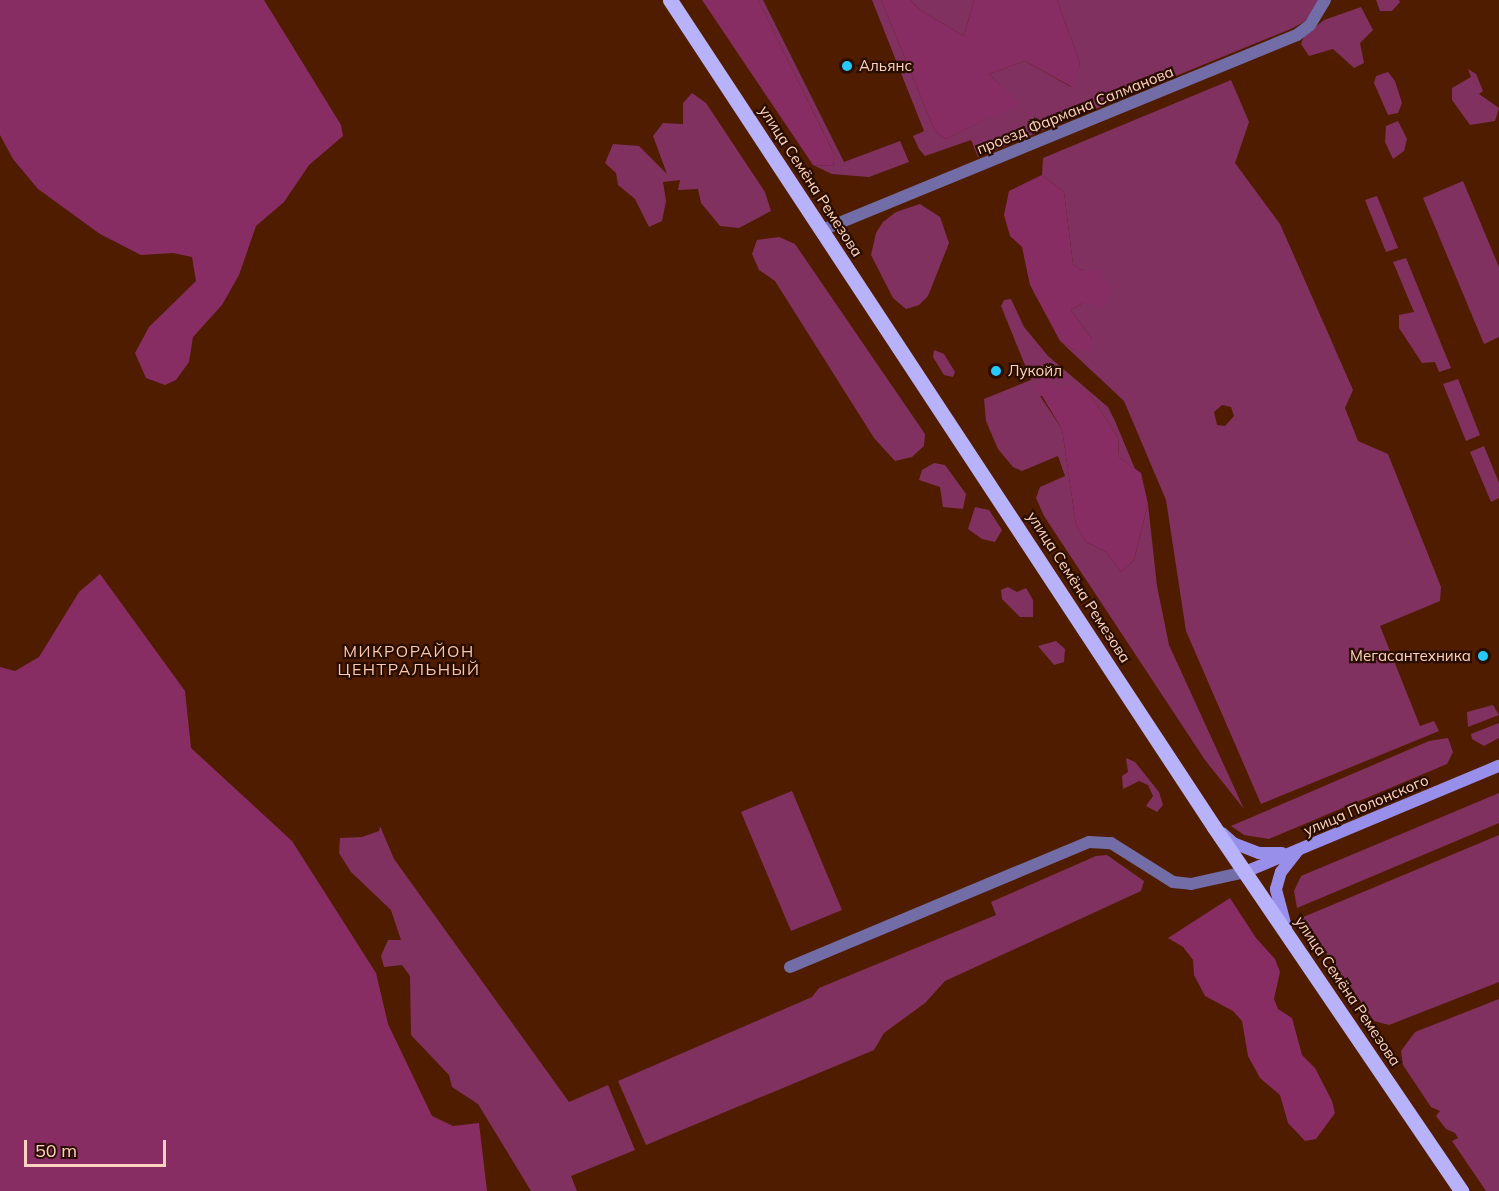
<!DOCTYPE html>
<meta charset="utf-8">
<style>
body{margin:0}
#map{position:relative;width:1499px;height:1191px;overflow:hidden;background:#501c00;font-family:Mulish,sans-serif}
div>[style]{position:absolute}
.green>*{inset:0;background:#803160}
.forest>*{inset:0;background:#872d63}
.minor>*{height:12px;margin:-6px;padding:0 6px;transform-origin:6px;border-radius:6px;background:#726da7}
.secondary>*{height:12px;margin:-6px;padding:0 6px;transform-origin:6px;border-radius:6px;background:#988feb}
.primary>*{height:15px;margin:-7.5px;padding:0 7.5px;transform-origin:7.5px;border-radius:7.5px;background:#b7b2f9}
.dots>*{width:16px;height:16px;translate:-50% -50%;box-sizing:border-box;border:3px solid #2a0d01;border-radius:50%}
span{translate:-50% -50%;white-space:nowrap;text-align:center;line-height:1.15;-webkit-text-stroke:4.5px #2a0d01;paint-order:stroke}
.poi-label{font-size:15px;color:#fdd3c0}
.left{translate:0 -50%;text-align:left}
.right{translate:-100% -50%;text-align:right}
.street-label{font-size:15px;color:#fdd3c0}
.neighbourhood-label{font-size:16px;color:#fac8b0;letter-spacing:1.5px}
.scale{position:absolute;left:24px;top:1140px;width:142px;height:27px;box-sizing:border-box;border:3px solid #fdd3c0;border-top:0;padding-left:8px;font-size:18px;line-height:21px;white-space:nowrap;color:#fdd3c0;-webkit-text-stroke:4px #2a0d01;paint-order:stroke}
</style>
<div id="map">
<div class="green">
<div style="clip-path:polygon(758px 0,763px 0,844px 162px,900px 141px,909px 162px,869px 177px,832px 174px,813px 165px,833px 166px,835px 156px)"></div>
<div style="clip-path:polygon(872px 0,881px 0,935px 131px,945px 139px,1019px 104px,989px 74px,1025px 61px,1071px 87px,1080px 63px,1057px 0,1320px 0,1305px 21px,1293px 28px,978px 157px,971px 140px,925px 156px,919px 149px,913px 136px,924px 131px)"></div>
<div style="clip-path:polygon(910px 0,974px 0,964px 36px,920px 10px)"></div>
<div style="clip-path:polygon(1376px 0,1399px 0,1400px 2px,1392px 11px,1380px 11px)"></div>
<div style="clip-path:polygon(1361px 7px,1373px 30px,1360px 43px,1364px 63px,1354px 68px,1333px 49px,1309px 56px,1301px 44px,1304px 36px,1324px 20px)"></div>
<div style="clip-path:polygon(1468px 69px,1476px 74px,1483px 91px,1479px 94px,1499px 108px,1495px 121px,1470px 125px,1452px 100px,1452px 88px,1471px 77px)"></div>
<div style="clip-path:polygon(1388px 72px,1395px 81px,1402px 103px,1398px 113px,1388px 115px,1374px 83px,1376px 76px)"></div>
<div style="clip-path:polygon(evenodd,1231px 80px,1249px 122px,1235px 163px,1280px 224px,1353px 390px,1345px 408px,1358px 441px,1388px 454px,1441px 587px,1440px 601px,1380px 626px,1420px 726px,1434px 721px,1439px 731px,1261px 804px,1186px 631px,1166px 500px,1124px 401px,1060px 341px,1074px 350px,1092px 339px,1071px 310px,1083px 303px,1083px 271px,1073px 264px,1064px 192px,1042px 175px,1043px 158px,1231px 80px,1222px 405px,1231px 407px,1234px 416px,1225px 426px,1217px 425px,1214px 412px,1222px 405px)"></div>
<div style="clip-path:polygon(692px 93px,706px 103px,765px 192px,771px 211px,739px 228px,720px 226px,701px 203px,698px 189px,678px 190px,680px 180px,663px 182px,666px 201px,662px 221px,649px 227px,635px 199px,618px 185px,616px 173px,605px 163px,613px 144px,639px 146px,667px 174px,653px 136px,663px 123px,683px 124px,683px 103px)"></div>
<div style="clip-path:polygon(1398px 121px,1407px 139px,1404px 151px,1393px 159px,1385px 142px,1386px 126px)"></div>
<div style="clip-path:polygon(1463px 181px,1499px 267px,1499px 337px,1484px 344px,1423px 198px)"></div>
<div style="clip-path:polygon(1377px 196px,1398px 248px,1386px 252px,1365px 200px)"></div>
<div style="clip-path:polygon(920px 204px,940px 217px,949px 243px,928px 296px,919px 305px,906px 309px,893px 298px,871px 255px,876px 233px,883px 222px,896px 212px)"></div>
<div style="clip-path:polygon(779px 237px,795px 244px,925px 434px,924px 446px,912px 457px,895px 461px,874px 438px,775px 281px,759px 270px,752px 254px,757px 240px)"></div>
<div style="clip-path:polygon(1406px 258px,1451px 368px,1439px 372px,1435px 362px,1422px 363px,1399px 328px,1399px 315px,1414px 312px,1393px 262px)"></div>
<div style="clip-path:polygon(1011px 299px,1024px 327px,1048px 356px,1108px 407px,1115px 421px,1135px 469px,1119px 457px,1118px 437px,1089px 393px,1040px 396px,1062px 429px,1076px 525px,1086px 542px,1106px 552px,1121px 572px,1134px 560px,1148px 504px,1157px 586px,1169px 645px,1244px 809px,1205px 760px,1044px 516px,1036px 498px,1040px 487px,1065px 476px,1058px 456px,1022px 471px,1013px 467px,998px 449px,986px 421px,984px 399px,1031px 380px,1001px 306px,1004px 300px)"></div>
<div style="clip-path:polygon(934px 350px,944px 354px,955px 372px,953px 377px,944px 375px,933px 357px)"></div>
<div style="clip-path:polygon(1458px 379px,1480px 435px,1466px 441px,1443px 384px)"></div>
<div style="clip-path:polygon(1484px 446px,1499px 483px,1499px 498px,1491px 502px,1470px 452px)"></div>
<div style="clip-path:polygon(934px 463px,945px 465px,966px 494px,963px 509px,943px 507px,940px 487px,919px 480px,922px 470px)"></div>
<div style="clip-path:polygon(975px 507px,989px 510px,1002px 530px,995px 542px,982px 539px,968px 529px)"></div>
<div style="clip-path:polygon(1008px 587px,1017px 592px,1026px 588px,1033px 600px,1033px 617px,1020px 617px,1002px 599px,1001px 590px)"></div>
<div style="clip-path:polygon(1056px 641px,1065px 649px,1064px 662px,1054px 665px,1038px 646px)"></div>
<div style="clip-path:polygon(1493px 705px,1499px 715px,1468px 727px,1467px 712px)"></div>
<div style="clip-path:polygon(1499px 723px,1499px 738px,1484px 746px,1472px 739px,1471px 734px)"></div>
<div style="clip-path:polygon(1448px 738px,1453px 752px,1447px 764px,1269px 839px,1244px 835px,1231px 826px,1429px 741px)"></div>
<div style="clip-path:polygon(1126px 758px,1135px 762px,1159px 792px,1163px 805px,1157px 812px,1146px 806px,1153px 796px,1148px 785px,1139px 781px,1123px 789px,1122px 776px,1128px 772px)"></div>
<div style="clip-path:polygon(792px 791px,842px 910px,791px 931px,741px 812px)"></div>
<div style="clip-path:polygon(1499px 793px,1499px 823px,1297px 908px,1294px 891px,1301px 876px)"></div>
<div style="clip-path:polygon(380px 826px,394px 859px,569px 1102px,608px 1085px,635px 1150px,571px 1176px,577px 1191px,531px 1191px,478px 1104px,452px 1087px,449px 1075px,411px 1035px,410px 976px,402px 965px,384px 967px,381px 956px,388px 940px,401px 940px,391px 910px,351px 872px,339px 853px,340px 838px,362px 837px,379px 831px)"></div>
<div style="clip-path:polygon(1499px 835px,1499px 982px,1389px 1025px,1374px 1021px,1301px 918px)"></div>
<div style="clip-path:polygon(1107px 855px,1144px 881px,1141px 891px,945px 981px,925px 1003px,884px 1033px,874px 1050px,646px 1145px,618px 1081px,812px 997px,819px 988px,996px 915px,991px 902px,1096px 856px)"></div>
<div style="clip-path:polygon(1499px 999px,1499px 1191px,1486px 1191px,1452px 1141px,1458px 1138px,1455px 1133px,1446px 1129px,1436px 1116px,1440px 1111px,1431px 1107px,1403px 1065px,1401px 1051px,1415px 1032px)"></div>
</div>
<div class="forest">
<div style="clip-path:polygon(0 0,264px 0,341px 125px,343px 136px,309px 165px,284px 202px,256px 226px,239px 275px,222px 305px,193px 337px,189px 362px,176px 380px,165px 385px,146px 378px,135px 353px,149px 327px,196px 281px,192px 257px,173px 253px,141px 255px,100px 234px,38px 189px,13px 159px,0 135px)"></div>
<div style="clip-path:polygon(702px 0,758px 0,835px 156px,833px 166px,813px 165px)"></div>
<div style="clip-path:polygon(881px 0,910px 0,920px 10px,964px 36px,974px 0,1057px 0,1080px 63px,1072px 87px,1025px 61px,989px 74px,1020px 104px,945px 139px,935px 131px)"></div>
<div style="clip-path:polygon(1042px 175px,1064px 192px,1073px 264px,1083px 271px,1099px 270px,1111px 288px,1102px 309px,1083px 303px,1071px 310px,1092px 339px,1092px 351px,1074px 350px,1060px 341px,1030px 285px,1022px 247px,1010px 236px,1004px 215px,1009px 191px)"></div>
<div style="clip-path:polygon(1045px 379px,1057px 388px,1069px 385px,1089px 393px,1118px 437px,1119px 457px,1141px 473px,1148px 504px,1134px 560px,1121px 572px,1106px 552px,1086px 542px,1076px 525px,1062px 429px,1036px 386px)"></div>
<div style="clip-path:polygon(100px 574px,185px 691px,191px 748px,292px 841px,376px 973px,388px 1024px,432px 1116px,453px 1126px,479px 1123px,487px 1191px,0 1191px,0 667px,15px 671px,39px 657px,79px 592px)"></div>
<div style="clip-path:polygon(1230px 898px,1256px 938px,1275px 959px,1280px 972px,1274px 999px,1278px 1009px,1292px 1018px,1302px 1055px,1315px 1068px,1332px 1101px,1335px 1113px,1316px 1139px,1305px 1141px,1288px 1123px,1280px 1095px,1260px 1078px,1248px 1056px,1242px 1021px,1233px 1011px,1205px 996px,1194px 975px,1193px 960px,1183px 947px,1168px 938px)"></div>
</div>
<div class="minor">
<div style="left:822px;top:230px;width:513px;rotate:-22.32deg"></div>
<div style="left:1297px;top:35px;width:16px;rotate:-38deg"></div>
<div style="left:1310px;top:25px;width:29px;rotate:-59deg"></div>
<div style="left:790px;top:967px;width:324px;rotate:-22.7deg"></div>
<div style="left:1089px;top:842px;width:22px;rotate:3deg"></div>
<div style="left:1111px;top:843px;width:73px;rotate:32.2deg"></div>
<div style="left:1173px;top:882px;width:18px;rotate:6deg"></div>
<div style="left:1191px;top:884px;width:55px;rotate:-12.5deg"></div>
</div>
<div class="secondary">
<div style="left:1222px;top:833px;width:15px;rotate:42deg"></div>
<div style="left:1233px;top:843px;width:28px;rotate:21deg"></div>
<div style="left:1259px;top:853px;width:23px"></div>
<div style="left:1245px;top:872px;width:275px;rotate:-22.7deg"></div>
<div style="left:1286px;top:927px;width:39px;rotate:-105deg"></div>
<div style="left:1276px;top:889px;width:18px;rotate:-74deg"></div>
<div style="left:1281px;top:872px;width:28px;rotate:-52deg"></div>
</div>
<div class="primary">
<div style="left:670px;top:0;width:990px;rotate:56.66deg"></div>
<div style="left:1214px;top:827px;width:440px;rotate:55.8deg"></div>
</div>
<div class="dots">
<div style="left:847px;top:66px;background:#25c9fe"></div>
<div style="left:996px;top:371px;background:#25c9fe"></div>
<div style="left:1483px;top:656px;background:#25c9fe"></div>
</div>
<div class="poi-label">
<span class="left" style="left:859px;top:66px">Альянс</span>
<span class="left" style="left:1008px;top:371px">Лукойл</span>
<span class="right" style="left:1471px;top:656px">Мегасантехника</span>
</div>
<div class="street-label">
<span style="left:1075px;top:110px;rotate:-22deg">проезд Фармана Салманова</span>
<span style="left:811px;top:181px;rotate:57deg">улица Семёна Ремезова</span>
<span style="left:1079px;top:587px;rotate:57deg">улица Семёна Ремезова</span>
<span style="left:1366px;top:805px;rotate:-23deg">улица Полонского</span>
<span style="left:1348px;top:991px;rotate:56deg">улица Семёна Ремезова</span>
</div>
<div class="neighbourhood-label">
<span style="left:409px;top:660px">МИКРОРАЙОН<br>ЦЕНТРАЛЬНЫЙ</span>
</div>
<div class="scale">50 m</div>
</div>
